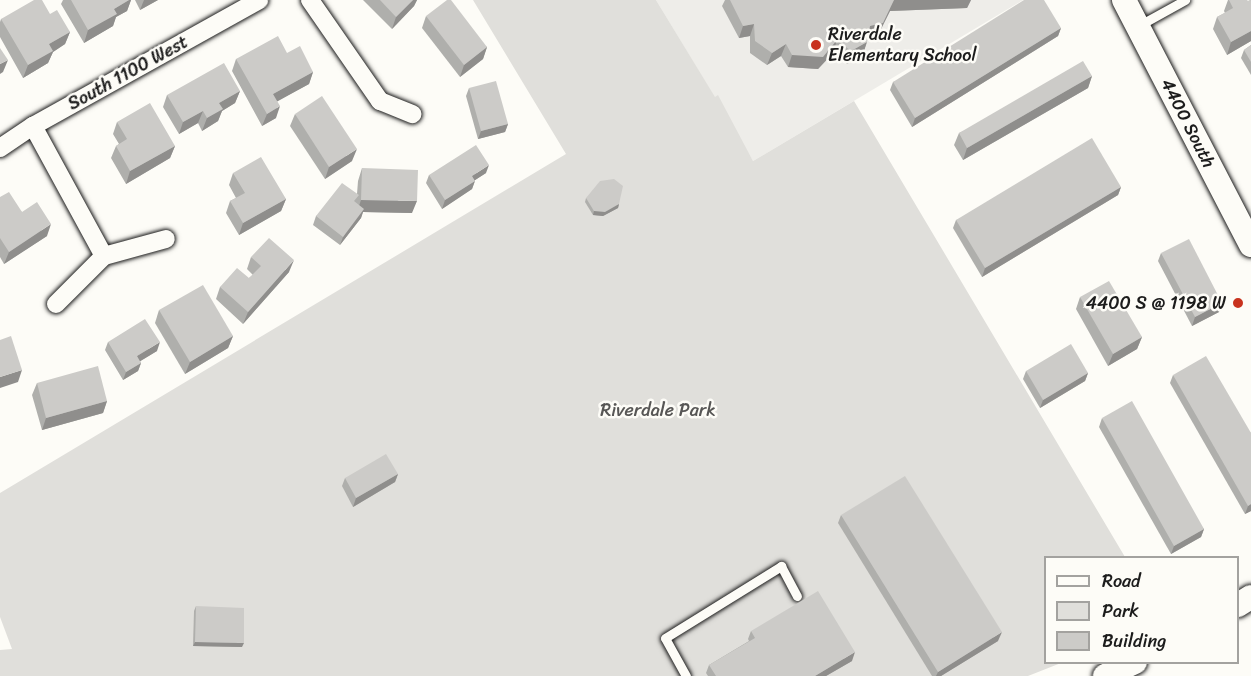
<!DOCTYPE html>
<style>
body{margin:0}
#map{position:relative;width:1251px;height:676px;overflow:hidden;background:#fdfcf7;font-family:Sriracha,sans-serif}
div>[style]{position:absolute}
.built>*{inset:0;background:#eeede9}
.green>*{inset:0;background:#e0dfdb}
.roads{filter:drop-shadow(0 0 2px #1c1c1c) drop-shadow(0 0 2px #1c1c1c)}
.service>*{height:9px;margin:-4.5px;padding:0 4.5px;transform-origin:4.5px;border-radius:4.5px;background:#fdfcf7}
.minor>*{height:18px;margin:-9px;padding:0 9px;transform-origin:9px;border-radius:9px;background:#fdfcf7}
.tertiary>*{height:24px;margin:-12px;padding:0 12px;transform-origin:12px;border-radius:12px;background:#fdfcf7}
.wall>*{inset:0;background:#afafac}
.shaded-wall>*{inset:0;background:#8f8e8c}
.building>*{inset:0;background:#cccbc8}
.dots>*{width:16px;height:16px;translate:-50% -50%;box-sizing:border-box;border:3px solid #fdfcf7;border-radius:50%}
span{translate:-50% -50%;white-space:nowrap;text-align:center;line-height:1.15;-webkit-text-stroke:5px #fdfcf7;paint-order:stroke}
.poi-label{font-size:18px;color:#1c1c1c}
.left{translate:0 -50%;text-align:left}
.right{translate:-100% -50%;text-align:right}
.street-label{font-size:18px;color:#1c1c1c}
.park-label{font-size:18px;color:#575655}
.legend{position:absolute;left:1044px;top:556px;width:195px;height:108px;box-sizing:border-box;background:#fdfcf7;border:2px solid #a3a29f;margin:0;padding:8px 10px;list-style:none;font-size:18px;color:#1c1c1c}
.legend li{display:flex;align-items:center;gap:12px;height:30px}
.legend b{width:30px;border:2px solid #a3a29f}
</style>
<div id="map">
<div class="built">
<div style="clip-path:polygon(656px 0,1023px 0,753px 161px)"></div>
</div>
<div class="green">
<div style="clip-path:polygon(473px 0,656px 0,715px 97px,718px 95px,753px 161px,854px 101px,1125px 557px,1046px 558px,1046px 662px,1061px 663px,1028px 676px,0 676px,0 650px,12px 649px,0 617px,0 493px,566px 154px)"></div>
</div>
<div class="roads">
<div class="service">
<div style="left:1138px;top:26px;width:54px;rotate:-29deg"></div>
<div style="left:686px;top:676px;width:43px;rotate:-118.9deg"></div>
<div style="left:665px;top:638px;width:137px;rotate:-31.8deg"></div>
<div style="left:781px;top:566px;width:34px;rotate:62deg"></div>
</div>
<div class="minor">
<div style="left:310px;top:0;width:123px;rotate:55.3deg"></div>
<div style="left:380px;top:101px;width:35px;rotate:22deg"></div>
<div style="left:33px;top:126px;width:148px;rotate:61.4deg"></div>
<div style="left:0;top:148px;width:40px;rotate:-34deg"></div>
<div style="left:33px;top:126px;width:259px;rotate:-29.1deg"></div>
<div style="left:56px;top:304px;width:68px;rotate:-45deg"></div>
<div style="left:104px;top:256px;width:64px;rotate:-15.3deg"></div>
</div>
<div class="tertiary">
<div style="left:1124px;top:0;width:276px;rotate:62.6deg"></div>
<div style="left:1238px;top:605px;width:15px;rotate:-32deg"></div>
<div style="left:1105px;top:676px;width:33px;rotate:-25deg"></div>
</div>
</div>
<div class="wall">
<div style="clip-path:polygon(63px 0,131px 0,127px 11px,116px 17px,113px 26px,84px 43px,61px 4px)"></div>
<div style="clip-path:polygon(135px 0,158px 0,140px 10px)"></div>
<div style="clip-path:polygon(363px 0,417px 0,414px 6px,392px 29px)"></div>
<div style="clip-path:polygon(725px 0,971px 0,967px 8px,890px 11px,878px 35px,868px 37px,863px 54px,847px 64px,833px 53px,818px 69px,788px 67px,781px 56px,767px 65px,750px 53px,750px 36px,739px 38px,722px 6px)"></div>
<div style="clip-path:polygon(1228px 0,1248px 1px,1251px 0,1251px 41px,1227px 55px,1213px 29px,1217px 17px,1225px 13px,1224px 11px)"></div>
<div style="clip-path:polygon(50px 14px,70px 32px,65px 44px,53px 52px,48px 63px,23px 78px,0 37px,0 22px,1px 19px)"></div>
<div style="clip-path:polygon(426px 16px,487px 47px,483px 59px,460px 77px,422px 28px)"></div>
<div style="clip-path:polygon(1061px 28px,1058px 36px,912px 127px,890px 90px,893px 82px)"></div>
<div style="clip-path:polygon(1251px 45px,1251px 75px,1241px 58px,1244px 50px)"></div>
<div style="clip-path:polygon(287px 53px,313px 72px,309px 84px,277px 101px,276px 118px,262px 126px,232px 71px,236px 59px)"></div>
<div style="clip-path:polygon(1092px 76px,1088px 88px,963px 160px,954px 145px,959px 133px)"></div>
<div style="clip-path:polygon(469px 88px,508px 124px,505px 132px,478px 139px,466px 96px)"></div>
<div style="clip-path:polygon(240px 91px,235px 103px,222px 111px,218px 121px,202px 131px,198px 123px,179px 134px,163px 107px,167px 95px)"></div>
<div style="clip-path:polygon(295px 114px,352px 161px,325px 179px,290px 126px)"></div>
<div style="clip-path:polygon(117px 122px,175px 146px,170px 158px,126px 184px,111px 158px,116px 146px,119px 144px,113px 134px)"></div>
<div style="clip-path:polygon(362px 168px,412px 213px,363px 212px,361px 218px,340px 245px,313px 225px,316px 216px,357px 194px,358px 181px)"></div>
<div style="clip-path:polygon(233px 173px,286px 199px,281px 211px,239px 235px,226px 213px,230px 201px,236px 198px,229px 185px)"></div>
<div style="clip-path:polygon(486px 173px,475px 180px,472px 189px,442px 209px,426px 183px,429px 175px)"></div>
<div style="clip-path:polygon(1121px 187px,1118px 195px,982px 277px,953px 228px,956px 220px)"></div>
<div style="clip-path:polygon(0 197px,22px 212px,47px 236px,4px 264px,0 257px)"></div>
<div style="clip-path:polygon(586px 198px,619px 204px,618px 208px,603px 216px,593px 215px,585px 202px)"></div>
<div style="clip-path:polygon(1161px 253px,1219px 312px,1192px 326px,1158px 261px)"></div>
<div style="clip-path:polygon(251px 257px,289px 272px,243px 324px,216px 299px,220px 287px,249px 278px,253px 275px,247px 269px)"></div>
<div style="clip-path:polygon(1080px 297px,1142px 337px,1137px 349px,1108px 366px,1076px 309px)"></div>
<div style="clip-path:polygon(159px 310px,233px 336px,228px 348px,185px 374px,155px 323px)"></div>
<div style="clip-path:polygon(108px 342px,157px 351px,140px 361px,141px 363px,138px 371px,123px 380px,105px 350px)"></div>
<div style="clip-path:polygon(1026px 371px,1088px 373px,1085px 381px,1040px 408px,1023px 379px)"></div>
<div style="clip-path:polygon(1173px 375px,1251px 433px,1251px 511px,1245px 514px,1170px 383px)"></div>
<div style="clip-path:polygon(37px 383px,107px 401px,103px 413px,42px 430px,32px 395px)"></div>
<div style="clip-path:polygon(1102px 418px,1204px 529px,1201px 537px,1171px 554px,1099px 427px)"></div>
<div style="clip-path:polygon(398px 474px,395px 482px,353px 507px,342px 486px,345px 478px)"></div>
<div style="clip-path:polygon(841px 515px,998px 641px,941px 676px,932px 676px,838px 523px)"></div>
<div style="clip-path:polygon(196px 606px,242px 647px,193px 646px,194px 611px)"></div>
<div style="clip-path:polygon(751px 631px,852px 661px,826px 676px,708px 676px,706px 673px,709px 665px,749px 641px,748px 639px)"></div>
</div>
<div class="shaded-wall">
<div style="clip-path:polygon(129px 0,131px 0,127px 11px,116px 17px,113px 26px,84px 43px,88px 30px,114px 9px)"></div>
<div style="clip-path:polygon(144px 0,158px 0,140px 10px)"></div>
<div style="clip-path:polygon(413px 0,417px 0,414px 6px,392px 29px,396px 17px)"></div>
<div style="clip-path:polygon(894px 0,971px 0,967px 8px,890px 11px,878px 35px,865px 38px,870px 26px)"></div>
<div style="clip-path:polygon(754px 24px,750px 36px,739px 38px,743px 26px)"></div>
<div style="clip-path:polygon(1061px 28px,1058px 36px,912px 127px,915px 118px)"></div>
<div style="clip-path:polygon(1251px 31px,1251px 41px,1227px 55px,1231px 42px)"></div>
<div style="clip-path:polygon(70px 32px,65px 44px,53px 52px,48px 63px,23px 78px,28px 65px,49px 44px)"></div>
<div style="clip-path:polygon(837px 40px,833px 53px,818px 69px,788px 67px,792px 55px)"></div>
<div style="clip-path:polygon(867px 42px,863px 54px,847px 64px,851px 51px)"></div>
<div style="clip-path:polygon(786px 44px,781px 56px,767px 65px,772px 53px)"></div>
<div style="clip-path:polygon(487px 47px,483px 59px,460px 77px,464px 65px)"></div>
<div style="clip-path:polygon(8px 60px,3px 72px,0 74px,0 64px)"></div>
<div style="clip-path:polygon(313px 72px,309px 84px,269px 106px,273px 94px)"></div>
<div style="clip-path:polygon(1092px 76px,1088px 88px,963px 160px,967px 148px)"></div>
<div style="clip-path:polygon(240px 91px,235px 103px,222px 111px,218px 121px,202px 131px,207px 118px,219px 103px)"></div>
<div style="clip-path:polygon(280px 106px,276px 118px,262px 126px,267px 114px)"></div>
<div style="clip-path:polygon(203px 111px,198px 123px,179px 134px,183px 122px)"></div>
<div style="clip-path:polygon(508px 124px,505px 132px,478px 139px,481px 131px)"></div>
<div style="clip-path:polygon(175px 146px,170px 158px,126px 184px,130px 171px)"></div>
<div style="clip-path:polygon(357px 149px,352px 161px,325px 179px,329px 167px)"></div>
<div style="clip-path:polygon(489px 165px,486px 173px,469px 184px,472px 176px)"></div>
<div style="clip-path:polygon(475px 181px,472px 189px,442px 209px,445px 200px)"></div>
<div style="clip-path:polygon(1121px 187px,1118px 195px,982px 277px,985px 268px)"></div>
<div style="clip-path:polygon(286px 199px,281px 211px,239px 235px,243px 223px)"></div>
<div style="clip-path:polygon(361px 200px,417px 201px,412px 213px,363px 212px,361px 218px,340px 245px,343px 237px,357px 212px)"></div>
<div style="clip-path:polygon(619px 204px,618px 208px,603px 216px,593px 215px,594px 211px)"></div>
<div style="clip-path:polygon(51px 224px,47px 236px,4px 264px,9px 252px)"></div>
<div style="clip-path:polygon(294px 260px,289px 272px,243px 324px,248px 312px)"></div>
<div style="clip-path:polygon(1222px 303px,1219px 312px,1192px 326px,1195px 317px)"></div>
<div style="clip-path:polygon(233px 336px,228px 348px,185px 374px,190px 362px)"></div>
<div style="clip-path:polygon(1142px 337px,1137px 349px,1108px 366px,1113px 354px)"></div>
<div style="clip-path:polygon(160px 342px,157px 351px,134px 365px,137px 356px)"></div>
<div style="clip-path:polygon(141px 363px,138px 371px,123px 380px,126px 372px)"></div>
<div style="clip-path:polygon(22px 370px,18px 382px,0 388px,0 377px)"></div>
<div style="clip-path:polygon(1088px 373px,1085px 381px,1040px 408px,1043px 400px)"></div>
<div style="clip-path:polygon(107px 401px,103px 413px,42px 430px,46px 418px)"></div>
<div style="clip-path:polygon(398px 474px,395px 482px,353px 507px,356px 498px)"></div>
<div style="clip-path:polygon(1251px 504px,1251px 511px,1245px 514px,1248px 506px)"></div>
<div style="clip-path:polygon(1204px 529px,1201px 537px,1171px 554px,1174px 546px)"></div>
<div style="clip-path:polygon(1002px 632px,998px 641px,941px 676px,936px 676px,938px 672px)"></div>
<div style="clip-path:polygon(195px 642px,244px 643px,242px 647px,193px 646px)"></div>
<div style="clip-path:polygon(855px 652px,852px 661px,826px 676px,815px 676px)"></div>
</div>
<div class="building">
<div style="clip-path:polygon(34px 0,42px 0,50px 14px,57px 10px,70px 32px,49px 44px,53px 51px,28px 65px,1px 19px)"></div>
<div style="clip-path:polygon(71px 0,129px 0,114px 9px,117px 14px,88px 30px)"></div>
<div style="clip-path:polygon(380px 0,413px 0,396px 17px)"></div>
<div style="clip-path:polygon(447px 0,451px 0,487px 47px,464px 65px,426px 16px)"></div>
<div style="clip-path:polygon(730px 0,894px 0,883px 23px,870px 26px,867px 42px,851px 51px,837px 40px,823px 57px,792px 55px,786px 44px,772px 53px,755px 41px,754px 24px,743px 26px)"></div>
<div style="clip-path:polygon(1024px 0,1044px 0,1061px 28px,915px 118px,893px 82px)"></div>
<div style="clip-path:polygon(1229px 0,1247px 0,1248px 1px,1251px 0,1251px 31px,1231px 42px,1217px 17px,1233px 8px)"></div>
<div style="clip-path:polygon(278px 36px,287px 53px,300px 46px,313px 72px,273px 94px,280px 106px,267px 114px,236px 59px)"></div>
<div style="clip-path:polygon(1251px 45px,1251px 62px,1244px 50px)"></div>
<div style="clip-path:polygon(0 48px,8px 60px,0 64px)"></div>
<div style="clip-path:polygon(1083px 61px,1092px 76px,967px 148px,959px 133px)"></div>
<div style="clip-path:polygon(224px 63px,240px 91px,219px 103px,223px 109px,207px 118px,203px 111px,183px 122px,167px 95px)"></div>
<div style="clip-path:polygon(496px 81px,508px 124px,481px 131px,469px 88px)"></div>
<div style="clip-path:polygon(322px 96px,357px 149px,329px 167px,295px 114px)"></div>
<div style="clip-path:polygon(150px 103px,175px 146px,130px 171px,116px 146px,127px 139px,117px 122px)"></div>
<div style="clip-path:polygon(1092px 138px,1121px 187px,985px 268px,956px 220px)"></div>
<div style="clip-path:polygon(476px 145px,489px 165px,472px 176px,475px 181px,445px 200px,429px 175px)"></div>
<div style="clip-path:polygon(261px 157px,286px 199px,243px 223px,230px 201px,245px 193px,233px 173px)"></div>
<div style="clip-path:polygon(362px 168px,418px 170px,417px 201px,361px 200px)"></div>
<div style="clip-path:polygon(614px 179px,623px 186px,619px 204px,605px 212px,594px 211px,586px 198px,600px 181px)"></div>
<div style="clip-path:polygon(342px 183px,359px 195px,354px 201px,364px 209px,343px 237px,316px 216px)"></div>
<div style="clip-path:polygon(9px 192px,22px 212px,37px 202px,51px 224px,9px 252px,0 238px,0 197px)"></div>
<div style="clip-path:polygon(269px 238px,294px 260px,248px 312px,220px 287px,237px 268px,249px 278px,261px 266px,251px 257px)"></div>
<div style="clip-path:polygon(1189px 239px,1222px 303px,1195px 317px,1161px 253px)"></div>
<div style="clip-path:polygon(1109px 281px,1142px 337px,1113px 354px,1080px 297px)"></div>
<div style="clip-path:polygon(203px 285px,233px 336px,190px 362px,159px 310px)"></div>
<div style="clip-path:polygon(145px 319px,160px 342px,137px 356px,141px 363px,126px 372px,108px 342px)"></div>
<div style="clip-path:polygon(11px 336px,22px 370px,0 377px,0 340px)"></div>
<div style="clip-path:polygon(1071px 344px,1088px 373px,1043px 400px,1026px 371px)"></div>
<div style="clip-path:polygon(1206px 356px,1251px 433px,1251px 504px,1248px 506px,1173px 375px)"></div>
<div style="clip-path:polygon(98px 366px,107px 401px,46px 418px,37px 383px)"></div>
<div style="clip-path:polygon(1132px 401px,1204px 529px,1174px 546px,1102px 418px)"></div>
<div style="clip-path:polygon(386px 454px,398px 474px,356px 498px,345px 478px)"></div>
<div style="clip-path:polygon(905px 476px,1002px 632px,938px 672px,841px 515px)"></div>
<div style="clip-path:polygon(818px 591px,855px 652px,815px 676px,716px 676px,709px 665px,755px 638px,751px 631px)"></div>
<div style="clip-path:polygon(196px 606px,244px 608px,244px 643px,195px 642px)"></div>
</div>
<div class="dots">
<div style="left:816px;top:45px;background:#c8321e"></div>
<div style="left:1238px;top:303px;background:#c8321e"></div>
</div>
<div class="poi-label">
<span class="left" style="left:828px;top:45px">Riverdale<br>Elementary School</span>
<span class="right" style="left:1226px;top:303px">4400 S @ 1198 W</span>
</div>
<div class="street-label">
<span style="left:128px;top:73px;rotate:-29deg">South 1100 West</span>
<span style="left:1188px;top:123px;rotate:63deg">4400 South</span>
</div>
<div class="park-label">
<span style="left:658px;top:410px">Riverdale Park</span>
</div>
<ul class="legend">
<li><b style="height:8px;background:#fdfcf7"></b>Road</li>
<li><b style="height:16px;background:#e0dfdb"></b>Park</li>
<li><b style="height:16px;background:#cccbc8"></b>Building</li>
</ul>
</div>
